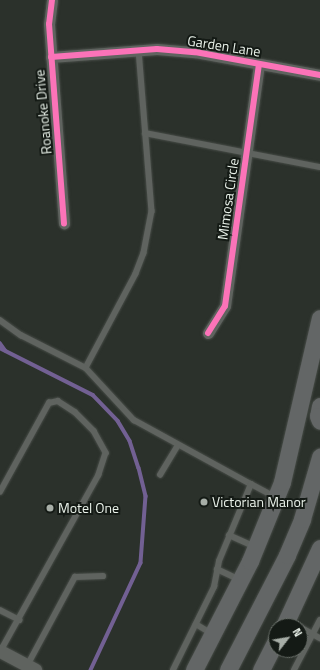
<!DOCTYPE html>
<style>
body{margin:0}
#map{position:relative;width:320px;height:670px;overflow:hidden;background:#2b312b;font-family:"Titillium Web",sans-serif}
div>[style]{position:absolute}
.stream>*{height:3.5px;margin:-1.75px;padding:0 1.75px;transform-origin:1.75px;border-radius:1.75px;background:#726093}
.roads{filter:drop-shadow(0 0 1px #474c47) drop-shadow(0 0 1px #474c47)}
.service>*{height:5.5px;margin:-2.75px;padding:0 2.75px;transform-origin:2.75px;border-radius:2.75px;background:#5f635f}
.minor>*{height:11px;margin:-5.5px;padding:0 5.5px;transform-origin:5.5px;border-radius:5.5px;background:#5f635f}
.tertiary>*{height:13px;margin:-6.5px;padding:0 6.5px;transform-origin:6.5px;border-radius:6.5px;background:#5f635f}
.primary>*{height:17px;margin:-8.5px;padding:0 8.5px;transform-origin:8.5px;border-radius:8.5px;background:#636666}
.cycleway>*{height:6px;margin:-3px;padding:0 3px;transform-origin:3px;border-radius:3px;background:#fb73b8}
.dots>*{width:11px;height:11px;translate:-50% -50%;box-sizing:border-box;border:2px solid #141a15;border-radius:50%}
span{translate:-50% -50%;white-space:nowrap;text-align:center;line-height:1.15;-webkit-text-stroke:4px #141a15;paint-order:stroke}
.street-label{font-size:14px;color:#eaf2ea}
.poi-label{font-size:14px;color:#eaf2ea}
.left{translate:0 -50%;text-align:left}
.north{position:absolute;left:268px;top:618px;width:40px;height:40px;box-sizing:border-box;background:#141a15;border:1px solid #6a706a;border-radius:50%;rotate:59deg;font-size:11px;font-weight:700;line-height:16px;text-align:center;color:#eaf2ea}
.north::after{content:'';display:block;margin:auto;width:14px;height:18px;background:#a7aea7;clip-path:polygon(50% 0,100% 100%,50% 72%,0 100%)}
</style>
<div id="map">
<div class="stream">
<div style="left:0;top:343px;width:9px;rotate:54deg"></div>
<div style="left:0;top:348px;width:104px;rotate:26.8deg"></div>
<div style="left:93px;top:395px;width:36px;rotate:46deg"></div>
<div style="left:118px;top:421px;width:23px;rotate:59deg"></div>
<div style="left:130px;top:441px;width:28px;rotate:72deg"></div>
<div style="left:139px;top:468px;width:29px;rotate:76deg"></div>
<div style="left:146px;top:496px;width:67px;rotate:94.3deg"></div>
<div style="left:141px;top:563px;width:118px;rotate:115deg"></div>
</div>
<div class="roads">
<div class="service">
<div style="left:139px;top:50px;width:162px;rotate:85.4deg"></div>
<div style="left:152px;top:211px;width:43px;rotate:100.8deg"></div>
<div style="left:144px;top:253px;width:22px;rotate:111deg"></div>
<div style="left:136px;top:274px;width:106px;rotate:118deg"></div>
<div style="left:86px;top:368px;width:71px;rotate:47.3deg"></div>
<div style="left:134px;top:420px;width:133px;rotate:28.7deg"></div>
<div style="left:145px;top:133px;width:178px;rotate:11deg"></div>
<div style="left:0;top:320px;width:26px;rotate:36deg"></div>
<div style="left:21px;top:335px;width:73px;rotate:26.9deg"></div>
<div style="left:160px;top:475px;width:35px;rotate:-59deg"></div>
<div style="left:0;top:492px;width:102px;rotate:-61.2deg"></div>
<div style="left:49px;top:403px;width:9px;rotate:-13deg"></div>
<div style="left:58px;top:401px;width:20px;rotate:33deg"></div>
<div style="left:75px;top:412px;width:27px;rotate:45deg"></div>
<div style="left:94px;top:431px;width:25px;rotate:61deg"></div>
<div style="left:106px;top:453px;width:23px;rotate:108deg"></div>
<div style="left:99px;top:475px;width:201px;rotate:119.1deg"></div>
<div style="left:229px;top:535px;width:27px;rotate:24deg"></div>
<div style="left:217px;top:569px;width:23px;rotate:25deg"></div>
<div style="left:0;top:610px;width:22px;rotate:27deg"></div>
<div style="left:196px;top:624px;width:17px;rotate:31deg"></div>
<div style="left:300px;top:627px;width:23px;rotate:29deg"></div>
<div style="left:27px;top:666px;width:101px;rotate:-61.7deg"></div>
<div style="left:75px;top:577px;width:28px;rotate:-2deg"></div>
<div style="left:173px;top:670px;width:93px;rotate:-63.7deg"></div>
<div style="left:214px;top:587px;width:26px;rotate:-79deg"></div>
<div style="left:219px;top:561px;width:83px;rotate:-67.4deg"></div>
<div style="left:251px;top:484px;width:26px;rotate:28deg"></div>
<div style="left:294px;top:670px;width:56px;rotate:-62.5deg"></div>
</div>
<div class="minor">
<div style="left:52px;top:0;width:24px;rotate:97deg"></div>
<div style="left:49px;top:24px;width:200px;rotate:85.7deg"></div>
<div style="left:51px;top:57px;width:106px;rotate:-4.3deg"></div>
<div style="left:157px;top:49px;width:38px;rotate:5deg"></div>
<div style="left:195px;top:52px;width:127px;rotate:10.4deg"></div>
<div style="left:208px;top:333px;width:32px;rotate:-58deg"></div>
<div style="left:225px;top:306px;width:244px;rotate:-82deg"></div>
</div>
<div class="tertiary">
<div style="left:0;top:651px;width:40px;rotate:28deg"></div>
</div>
<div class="primary">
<div style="left:320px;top:406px;width:10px;rotate:101deg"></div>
<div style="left:318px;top:416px;width:5px;rotate:68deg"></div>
<div style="left:284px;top:626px;width:86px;rotate:-65.2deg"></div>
<div style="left:194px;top:670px;width:123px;rotate:-62.8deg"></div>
<div style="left:250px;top:561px;width:85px;rotate:-67.9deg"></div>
<div style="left:282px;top:482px;width:168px;rotate:-77deg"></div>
<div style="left:228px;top:670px;width:129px;rotate:-62.8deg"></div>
<div style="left:287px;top:555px;width:39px;rotate:-67deg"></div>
<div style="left:302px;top:519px;width:65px;rotate:-73.8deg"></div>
<div style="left:261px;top:670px;width:33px;rotate:-63deg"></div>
</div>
</div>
<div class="cycleway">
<div style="left:52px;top:0;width:24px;rotate:97deg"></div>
<div style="left:49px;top:24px;width:200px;rotate:85.7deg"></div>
<div style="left:51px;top:57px;width:106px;rotate:-4.3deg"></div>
<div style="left:157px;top:49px;width:38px;rotate:5deg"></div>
<div style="left:195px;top:52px;width:127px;rotate:10.4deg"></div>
<div style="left:208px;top:333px;width:32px;rotate:-58deg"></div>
<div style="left:225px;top:306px;width:244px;rotate:-82deg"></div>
</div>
<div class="dots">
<div style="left:204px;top:502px;background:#a7aea7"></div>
<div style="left:50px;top:508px;background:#a7aea7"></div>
</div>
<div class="street-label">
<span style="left:224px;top:46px;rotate:9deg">Garden Lane</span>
<span style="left:43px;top:112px;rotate:-95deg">Roanoke Drive</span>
<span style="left:228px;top:199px;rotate:-82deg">Mimosa Circle</span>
</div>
<div class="poi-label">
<span class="left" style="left:212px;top:502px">Victorian Manor</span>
<span class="left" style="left:58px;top:508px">Motel One</span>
</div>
<div class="north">N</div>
</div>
